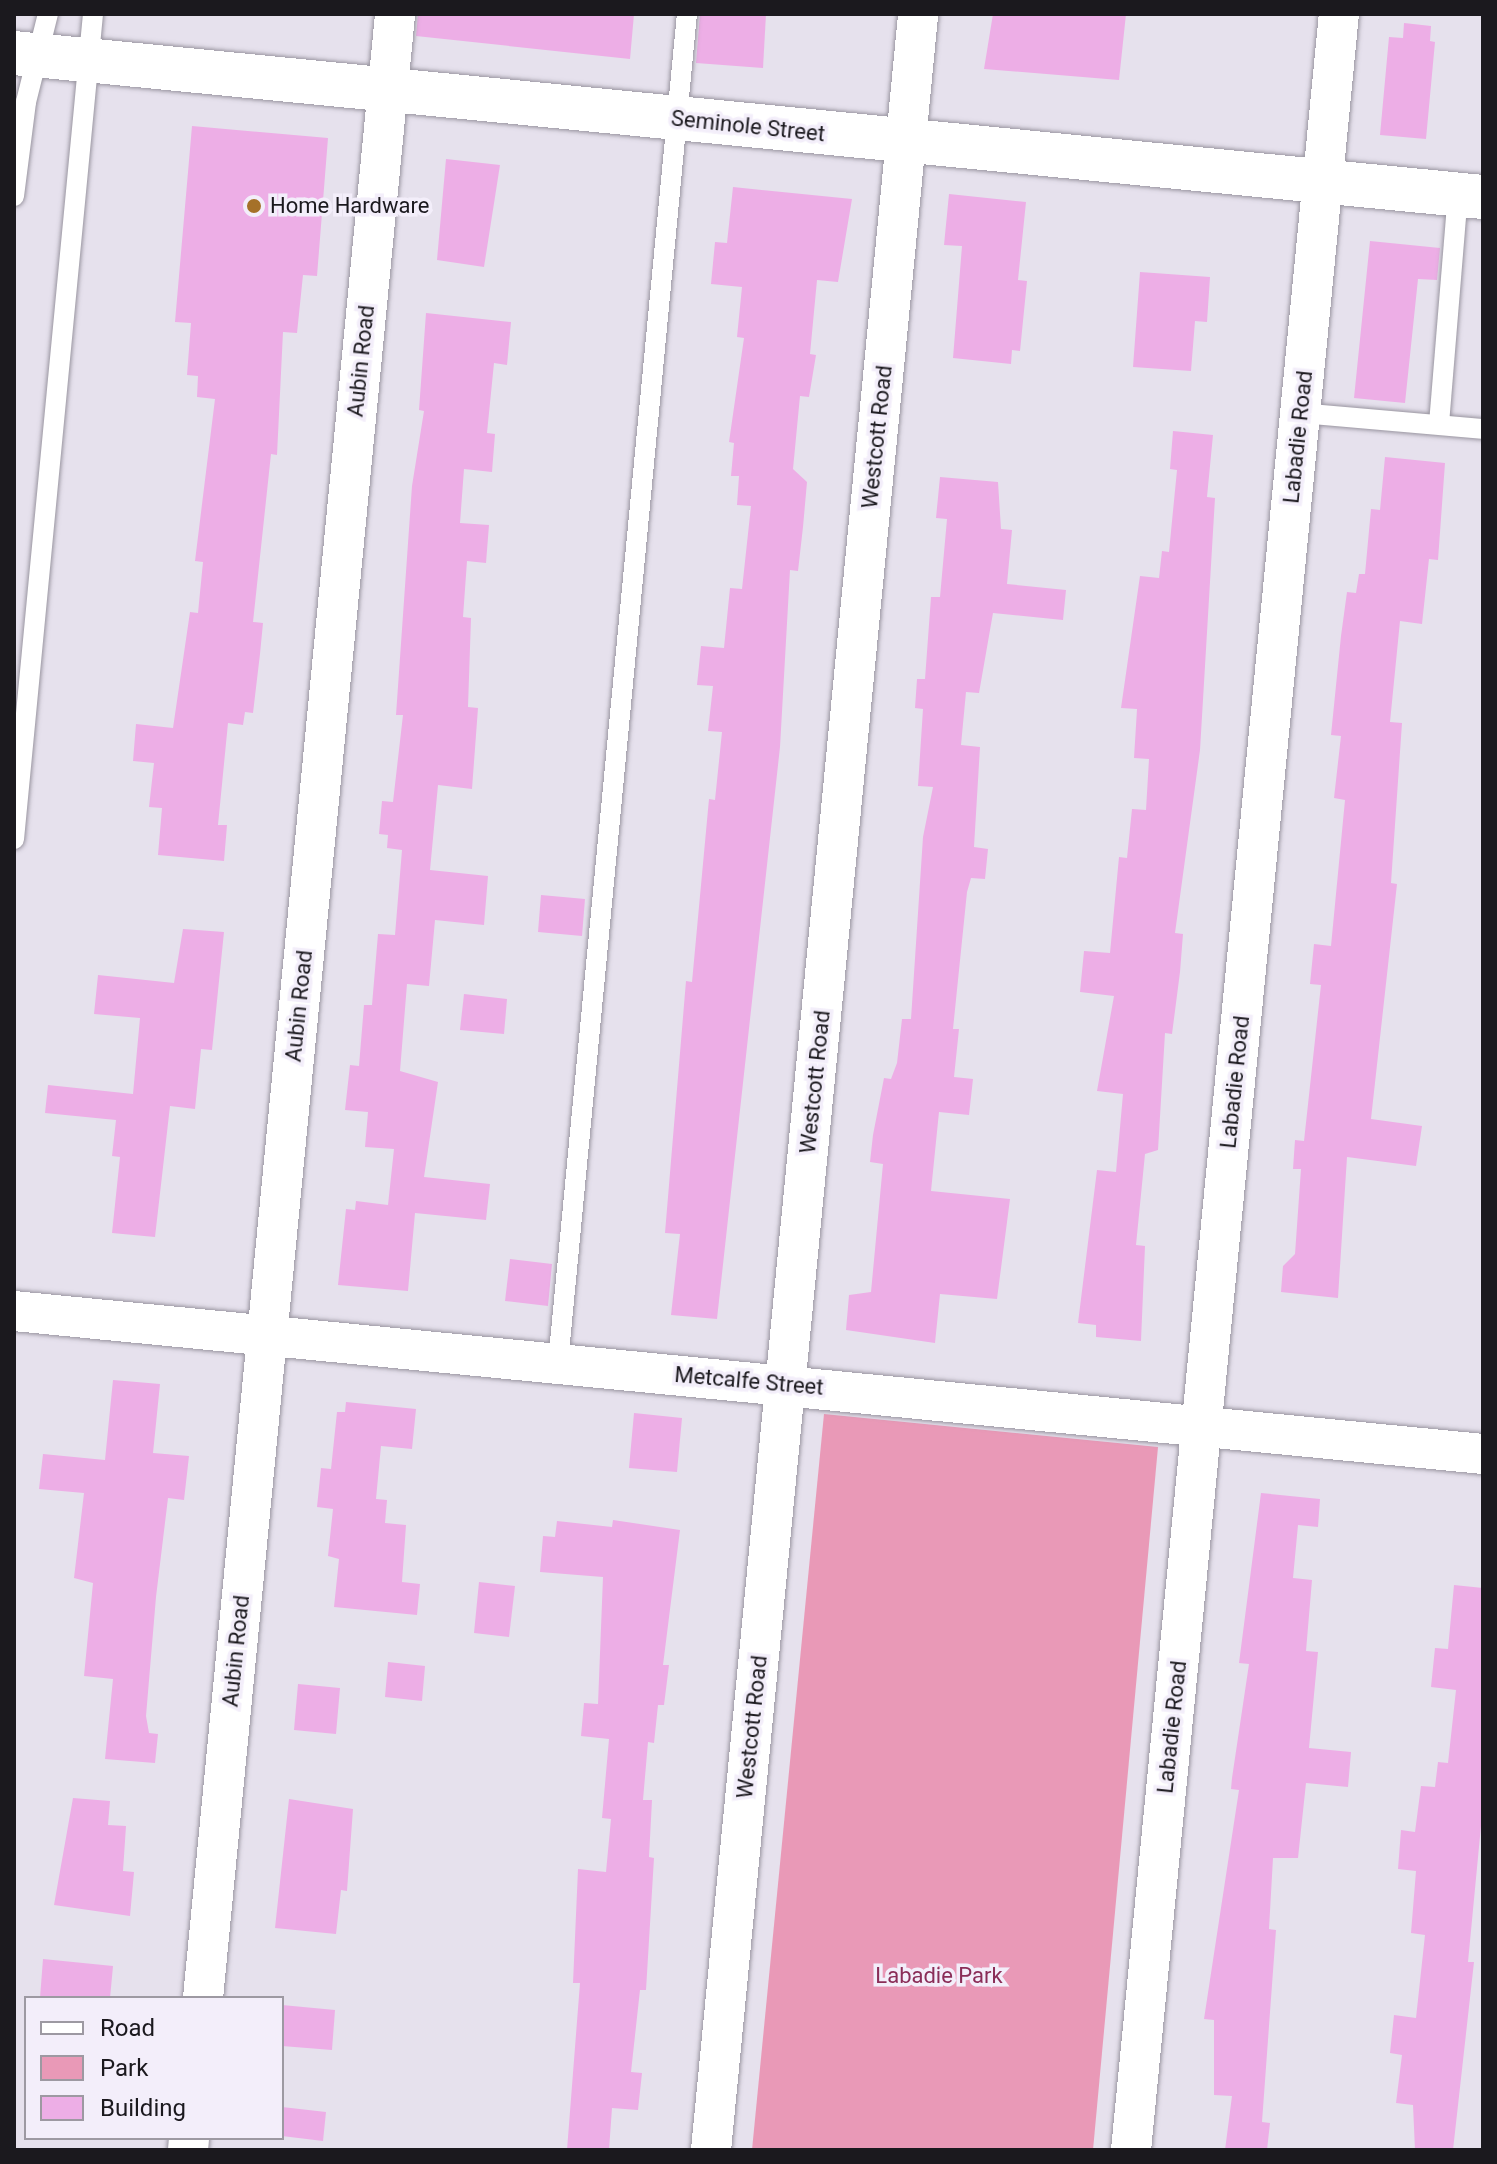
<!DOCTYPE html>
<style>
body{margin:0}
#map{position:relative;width:1497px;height:2164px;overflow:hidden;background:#e6e1ed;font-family:Roboto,sans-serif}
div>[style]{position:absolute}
.green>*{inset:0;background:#e999b7}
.building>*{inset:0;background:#edaee6}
.roads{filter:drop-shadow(0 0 2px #9995a0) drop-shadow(0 0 2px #9995a0)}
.service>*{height:20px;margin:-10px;padding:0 10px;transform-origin:10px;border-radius:10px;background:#fff}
.minor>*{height:40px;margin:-20px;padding:0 20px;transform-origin:20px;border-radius:20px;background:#fff}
.tertiary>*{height:44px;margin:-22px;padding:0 22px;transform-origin:22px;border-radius:22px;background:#fff}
.dots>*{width:22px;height:22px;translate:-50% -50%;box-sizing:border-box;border:4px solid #f3eefa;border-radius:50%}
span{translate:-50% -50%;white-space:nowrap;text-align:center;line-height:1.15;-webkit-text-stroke:7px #f3eefa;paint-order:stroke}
.street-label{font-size:22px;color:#1b191e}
.poi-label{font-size:22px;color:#1b191e}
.left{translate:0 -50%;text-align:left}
.park-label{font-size:22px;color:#8a2d58}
.frame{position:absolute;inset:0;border:16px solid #1b191e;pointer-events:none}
.legend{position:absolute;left:24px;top:1996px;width:260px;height:144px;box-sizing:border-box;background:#f3eefa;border:2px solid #9d99a2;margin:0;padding:10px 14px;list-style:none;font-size:24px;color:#1b191e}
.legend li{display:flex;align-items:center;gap:16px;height:40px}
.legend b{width:40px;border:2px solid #9d99a2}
</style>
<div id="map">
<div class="green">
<div style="clip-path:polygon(824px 1414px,1158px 1447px,1093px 2150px,752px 2150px)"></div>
</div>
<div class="building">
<div style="clip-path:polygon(418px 14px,634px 14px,630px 59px,416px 36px)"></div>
<div style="clip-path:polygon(700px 14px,766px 14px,763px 68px,696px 63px)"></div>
<div style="clip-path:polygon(993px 14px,1126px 14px,1119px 80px,984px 69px)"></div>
<div style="clip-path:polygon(1404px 23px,1431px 26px,1430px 41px,1435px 42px,1426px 139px,1380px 135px,1389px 37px,1403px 38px)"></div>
<div style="clip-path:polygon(192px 126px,328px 138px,317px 276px,303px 275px,297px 333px,283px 332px,277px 455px,271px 454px,253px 622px,263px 623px,260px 654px,253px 713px,245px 712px,243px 725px,228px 723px,218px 825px,227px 825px,224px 861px,158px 855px,162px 808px,149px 807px,154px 763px,133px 761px,136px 724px,173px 728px,190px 612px,198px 613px,203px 562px,195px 561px,215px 399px,197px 397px,198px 376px,187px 375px,191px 323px,175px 322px)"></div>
<div style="clip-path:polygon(446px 159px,500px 165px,484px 267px,437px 260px)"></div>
<div style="clip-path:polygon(733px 187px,852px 199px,838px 282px,817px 280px,810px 354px,816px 355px,809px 397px,800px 396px,793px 469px,807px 482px,803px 527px,798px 571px,790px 570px,780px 747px,717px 1319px,671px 1315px,680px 1234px,665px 1233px,686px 981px,692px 982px,709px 799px,715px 800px,722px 732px,708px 731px,713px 686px,697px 685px,701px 646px,724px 648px,730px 588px,742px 589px,751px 506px,737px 505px,739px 476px,731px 476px,734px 443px,729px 442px,744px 338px,737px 337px,742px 287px,711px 284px,715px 242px,727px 243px)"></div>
<div style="clip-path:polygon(949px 194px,1026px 202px,1018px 280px,1027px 281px,1020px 351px,1012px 350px,1011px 364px,953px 358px,962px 246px,944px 245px)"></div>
<div style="clip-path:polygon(1370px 241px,1440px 248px,1437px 280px,1418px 279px,1405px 403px,1354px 398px)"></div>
<div style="clip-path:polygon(1140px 272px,1210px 277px,1207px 322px,1195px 321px,1191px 371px,1133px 367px)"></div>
<div style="clip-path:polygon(426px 313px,511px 322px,507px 365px,494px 363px,487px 433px,495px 434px,492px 472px,464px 469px,460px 523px,489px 525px,486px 563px,467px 561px,463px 617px,471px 618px,468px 707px,478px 708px,472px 789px,438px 785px,430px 870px,488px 876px,484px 925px,435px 920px,429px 986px,407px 984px,400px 1071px,438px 1082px,424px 1177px,490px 1184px,486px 1220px,415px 1213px,408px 1291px,338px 1285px,346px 1209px,355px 1210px,356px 1201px,388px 1205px,394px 1149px,365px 1147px,368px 1112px,345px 1110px,350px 1065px,359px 1066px,364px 1005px,372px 1005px,378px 934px,395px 935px,402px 850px,387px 848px,388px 835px,379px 834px,382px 801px,393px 802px,403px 715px,396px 715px,412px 486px,424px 411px,419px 410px)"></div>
<div style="clip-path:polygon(1173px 431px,1213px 435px,1207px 497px,1215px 498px,1200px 750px,1175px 933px,1183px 934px,1180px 972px,1172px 1034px,1165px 1033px,1158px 1150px,1145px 1154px,1136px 1245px,1145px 1246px,1141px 1341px,1096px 1337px,1096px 1325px,1078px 1323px,1097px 1170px,1116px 1172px,1123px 1094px,1097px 1091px,1114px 996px,1080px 992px,1084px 951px,1110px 953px,1119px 857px,1127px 858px,1132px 809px,1146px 810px,1149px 759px,1134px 758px,1137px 709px,1121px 708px,1140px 576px,1159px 578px,1162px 551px,1169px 552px,1177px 470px,1170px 469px)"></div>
<div style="clip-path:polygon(1385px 457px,1445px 463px,1438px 560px,1429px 559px,1422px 624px,1400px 621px,1390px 722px,1402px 723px,1391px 883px,1397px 884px,1371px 1119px,1422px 1126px,1416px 1166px,1347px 1157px,1338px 1298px,1281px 1292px,1283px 1266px,1295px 1254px,1301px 1169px,1293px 1169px,1295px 1140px,1304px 1141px,1321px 985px,1310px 984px,1314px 944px,1331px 946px,1345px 800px,1334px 798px,1341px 736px,1331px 735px,1341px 636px,1347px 592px,1356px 593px,1359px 574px,1365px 574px,1371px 509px,1380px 510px)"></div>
<div style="clip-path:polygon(940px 477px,998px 482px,1001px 529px,1012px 530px,1007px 584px,1066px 590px,1063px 620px,993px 613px,979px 693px,966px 692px,961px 745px,980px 747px,974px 847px,988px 849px,985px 879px,971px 878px,967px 892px,953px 1029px,959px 1029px,954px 1077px,973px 1079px,969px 1115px,939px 1112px,931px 1191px,1010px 1199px,997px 1299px,940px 1294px,935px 1343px,846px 1330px,849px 1295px,871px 1292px,883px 1164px,870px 1162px,873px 1135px,884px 1078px,891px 1079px,897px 1063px,902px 1019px,911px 1019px,923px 837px,933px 787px,918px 786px,923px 709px,915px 708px,917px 679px,925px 679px,931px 597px,940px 597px,947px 519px,936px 518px)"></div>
<div style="clip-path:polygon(541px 895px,585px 899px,582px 936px,538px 932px)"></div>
<div style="clip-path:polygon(183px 929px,224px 932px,212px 1050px,201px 1049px,195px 1109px,170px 1106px,155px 1237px,112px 1233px,120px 1157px,112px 1156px,116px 1120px,45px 1113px,48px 1085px,133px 1094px,140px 1018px,94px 1014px,98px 975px,174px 983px)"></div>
<div style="clip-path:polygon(464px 994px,507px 999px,504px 1034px,460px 1030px)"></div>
<div style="clip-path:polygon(510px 1259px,552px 1264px,548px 1306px,505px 1301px)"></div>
<div style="clip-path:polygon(113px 1380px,160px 1384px,153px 1453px,189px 1456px,184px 1500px,168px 1498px,156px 1597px,146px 1716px,149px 1733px,158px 1734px,155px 1763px,105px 1759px,113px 1679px,84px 1676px,93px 1583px,74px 1578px,84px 1493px,39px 1489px,43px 1454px,105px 1460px)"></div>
<div style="clip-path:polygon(346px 1402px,416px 1409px,412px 1449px,381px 1446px,376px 1499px,387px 1500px,385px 1523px,406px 1525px,402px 1582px,420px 1584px,417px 1615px,334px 1607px,339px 1559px,328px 1556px,333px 1509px,317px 1507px,321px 1468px,331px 1469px,337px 1412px,345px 1412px)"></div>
<div style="clip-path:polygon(634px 1413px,682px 1418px,677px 1472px,629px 1468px)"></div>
<div style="clip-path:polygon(1261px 1493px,1320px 1499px,1318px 1527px,1298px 1525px,1293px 1578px,1312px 1580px,1306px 1651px,1318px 1652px,1309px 1748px,1351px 1752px,1348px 1787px,1306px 1783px,1298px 1858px,1273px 1858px,1269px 1929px,1276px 1930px,1262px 2122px,1270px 2123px,1267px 2150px,1225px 2150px,1232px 2096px,1214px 2095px,1214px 2020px,1204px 2019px,1239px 1790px,1231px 1789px,1232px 1778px,1249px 1664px,1239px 1663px)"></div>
<div style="clip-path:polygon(613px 1520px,680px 1530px,663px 1665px,669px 1665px,664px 1705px,658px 1705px,654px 1743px,648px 1742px,643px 1800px,652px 1800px,649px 1857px,654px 1858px,646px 1990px,640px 1990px,631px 2072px,642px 2073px,638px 2110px,612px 2108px,609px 2150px,567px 2150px,580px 1983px,573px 1983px,578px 1869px,606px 1872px,611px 1819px,602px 1818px,609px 1739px,581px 1736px,584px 1703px,598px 1704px,603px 1577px,540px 1572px,543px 1536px,555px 1537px,557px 1521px,612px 1527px)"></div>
<div style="clip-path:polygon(479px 1582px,515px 1586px,509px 1637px,474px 1633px)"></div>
<div style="clip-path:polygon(1454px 1585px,1483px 1588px,1483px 1805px,1468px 1962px,1474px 1962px,1453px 2150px,1415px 2150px,1413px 2105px,1396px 2103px,1402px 2055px,1390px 2053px,1394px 2015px,1416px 2018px,1425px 1935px,1411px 1933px,1416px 1871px,1398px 1869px,1401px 1830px,1415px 1832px,1421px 1786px,1435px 1787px,1438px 1762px,1448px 1763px,1456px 1690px,1431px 1687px,1435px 1648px,1448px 1649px)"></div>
<div style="clip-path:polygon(388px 1662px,425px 1666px,422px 1701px,385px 1697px)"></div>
<div style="clip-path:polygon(298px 1684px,340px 1688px,336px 1734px,294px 1730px)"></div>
<div style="clip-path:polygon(73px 1798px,110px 1801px,108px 1825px,126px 1826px,123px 1871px,134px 1872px,130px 1916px,54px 1905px)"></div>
<div style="clip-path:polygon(289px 1799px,353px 1809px,347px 1891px,341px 1890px,336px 1934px,275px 1928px)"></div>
<div style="clip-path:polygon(43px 1959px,113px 1966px,110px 1998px,40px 1998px)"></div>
<div style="clip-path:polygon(282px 2005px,335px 2010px,332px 2050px,282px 2046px)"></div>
<div style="clip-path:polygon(282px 2107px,326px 2112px,323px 2141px,282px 2136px)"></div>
</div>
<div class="roads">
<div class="service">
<div style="left:14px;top:196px;width:95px;rotate:-82.7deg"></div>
<div style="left:26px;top:102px;width:91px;rotate:-76deg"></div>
<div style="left:1300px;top:413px;width:184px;rotate:5deg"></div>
<div style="left:1439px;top:424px;width:231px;rotate:-85.3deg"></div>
<div style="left:14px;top:839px;width:829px;rotate:-84.53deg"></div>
<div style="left:558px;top:1363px;width:1355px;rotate:-84.54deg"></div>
</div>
<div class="minor">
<div style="left:14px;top:1311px;width:1476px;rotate:5.56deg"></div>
<div style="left:203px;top:1998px;width:1993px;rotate:-84.47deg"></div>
<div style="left:188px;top:2150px;width:12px;rotate:-85deg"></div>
<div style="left:711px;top:2150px;width:2146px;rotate:-84.46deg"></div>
<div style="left:1131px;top:2150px;width:2146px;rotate:-84.44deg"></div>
</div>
<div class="tertiary">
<div style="left:14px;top:53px;width:1476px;rotate:5.6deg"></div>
</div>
</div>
<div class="dots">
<div style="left:254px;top:206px;background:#a57129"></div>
</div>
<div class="street-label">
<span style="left:748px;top:126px;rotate:6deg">Seminole Street</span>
<span style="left:361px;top:361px;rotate:-84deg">Aubin Road</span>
<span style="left:877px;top:437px;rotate:-84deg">Westcott Road</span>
<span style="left:1298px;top:437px;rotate:-84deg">Labadie Road</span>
<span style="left:299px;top:1006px;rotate:-84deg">Aubin Road</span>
<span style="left:815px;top:1082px;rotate:-84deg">Westcott Road</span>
<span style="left:1235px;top:1082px;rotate:-84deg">Labadie Road</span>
<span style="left:749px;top:1381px;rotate:5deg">Metcalfe Street</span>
<span style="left:236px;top:1651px;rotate:-84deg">Aubin Road</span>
<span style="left:752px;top:1727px;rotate:-84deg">Westcott Road</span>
<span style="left:1172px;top:1727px;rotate:-84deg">Labadie Road</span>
</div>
<div class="poi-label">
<span class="left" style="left:270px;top:206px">Home Hardware</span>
</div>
<div class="park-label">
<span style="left:939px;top:1976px">Labadie Park</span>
</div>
<div class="frame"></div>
<ul class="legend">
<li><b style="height:10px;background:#fff"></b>Road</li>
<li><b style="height:22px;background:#e999b7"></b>Park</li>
<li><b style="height:22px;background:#edaee6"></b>Building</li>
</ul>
</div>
